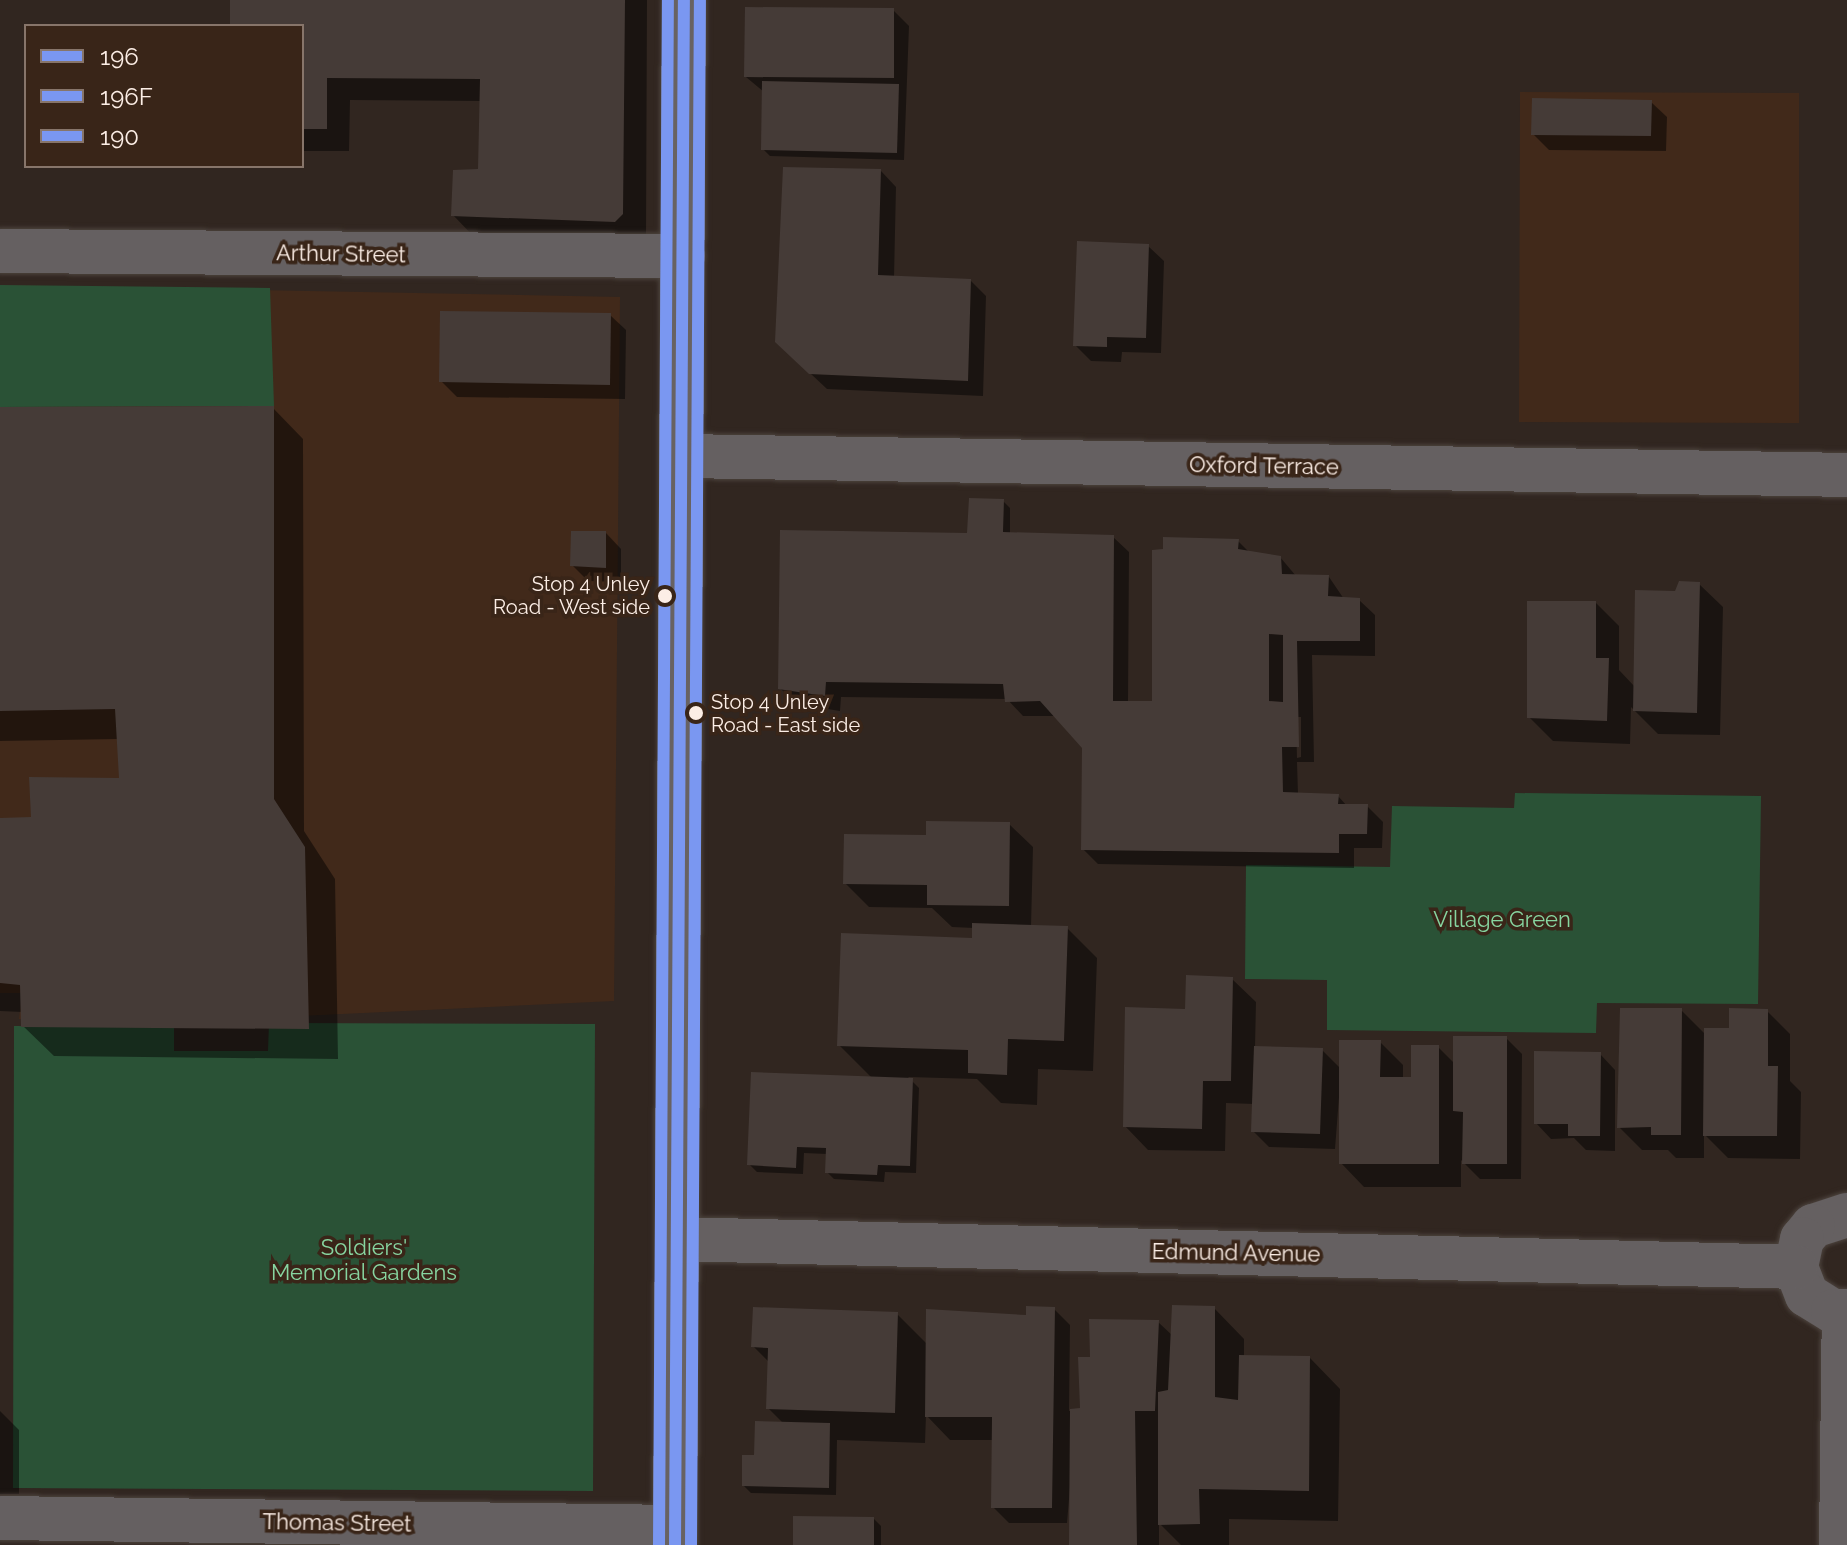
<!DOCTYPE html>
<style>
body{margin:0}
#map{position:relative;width:1847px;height:1545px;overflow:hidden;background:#312620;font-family:Raleway,sans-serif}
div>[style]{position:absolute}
.built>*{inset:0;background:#41291a}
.green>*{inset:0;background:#2a5236}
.shadow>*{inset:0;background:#0007}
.building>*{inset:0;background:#453b37}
.roads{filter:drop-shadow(0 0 2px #4c433d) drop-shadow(0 0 2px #4c433d)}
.street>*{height:44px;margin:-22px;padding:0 22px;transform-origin:22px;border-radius:22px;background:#656061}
.secondary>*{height:44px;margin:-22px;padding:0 22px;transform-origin:22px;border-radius:22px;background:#686262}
.bus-1>*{height:12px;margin:-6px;padding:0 6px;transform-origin:6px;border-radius:6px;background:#7a97f1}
.bus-2>*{height:12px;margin:-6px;padding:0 6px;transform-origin:6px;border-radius:6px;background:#7a97f1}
.bus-3>*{height:12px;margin:-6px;padding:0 6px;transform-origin:6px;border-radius:6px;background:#7a97f1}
.dots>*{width:22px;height:22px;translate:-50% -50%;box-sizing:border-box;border:4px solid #392518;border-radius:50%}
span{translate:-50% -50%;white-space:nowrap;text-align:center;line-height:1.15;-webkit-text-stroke:7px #392518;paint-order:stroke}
.bus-label{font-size:20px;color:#fceee6}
.right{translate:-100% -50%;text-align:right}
.left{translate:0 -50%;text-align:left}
.street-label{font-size:22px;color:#fceee6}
.park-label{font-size:22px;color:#87d5a0}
.legend{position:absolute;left:24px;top:24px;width:280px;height:144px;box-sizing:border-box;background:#392518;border:2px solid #87756a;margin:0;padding:10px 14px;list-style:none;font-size:24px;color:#fceee6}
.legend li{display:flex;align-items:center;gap:16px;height:40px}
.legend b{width:40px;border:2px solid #87756a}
</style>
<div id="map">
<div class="built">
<div style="clip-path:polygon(1520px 92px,1799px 93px,1799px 423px,1519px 422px)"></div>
<div style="clip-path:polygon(0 285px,620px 297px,614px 1001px,300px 1016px,19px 1019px,22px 993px,0 993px)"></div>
</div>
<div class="green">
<div style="clip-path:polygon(0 285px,270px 288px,274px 406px,0 407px)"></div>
<div style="clip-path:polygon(1515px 793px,1761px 796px,1758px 1004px,1597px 1003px,1596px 1033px,1327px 1030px,1327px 980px,1245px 979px,1246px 865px,1390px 867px,1392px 806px,1514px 808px)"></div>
<div style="clip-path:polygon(269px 1023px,595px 1024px,593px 1491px,13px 1488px,14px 1026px,174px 1027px,174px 1051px,268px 1051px)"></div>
</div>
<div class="shadow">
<div style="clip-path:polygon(232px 0,647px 0,646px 238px,476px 239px,453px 215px,480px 171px,482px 101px,350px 100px,349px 151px,302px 151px,302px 26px,232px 26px)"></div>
<div style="clip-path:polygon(893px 10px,909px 26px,904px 160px,770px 156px,763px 149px,764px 92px,746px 77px)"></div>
<div style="clip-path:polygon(1651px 102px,1667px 117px,1666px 151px,1549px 150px,1533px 134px)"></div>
<div style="clip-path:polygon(881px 171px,896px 187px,894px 278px,971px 281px,986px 296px,983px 396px,827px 389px,793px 357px)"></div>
<div style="clip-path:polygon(1148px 246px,1164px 261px,1161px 353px,1122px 352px,1121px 362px,1091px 361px,1075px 345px)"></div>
<div style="clip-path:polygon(610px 315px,626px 330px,625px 399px,457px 397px,441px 381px)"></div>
<div style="clip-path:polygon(273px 408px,303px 439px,304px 831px,335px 879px,338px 1059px,54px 1056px,23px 1026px,23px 1012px,0 1011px,0 820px,33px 819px,121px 780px,119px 739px,0 741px,0 409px)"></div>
<div style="clip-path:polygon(evenodd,1003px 501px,1010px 508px,1010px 534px,1113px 537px,1129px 552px,1128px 703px,1154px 703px,1238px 541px,1250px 553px,1280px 557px,1296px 576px,1329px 577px,1344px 599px,1359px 600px,1375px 615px,1375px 656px,1312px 655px,1314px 762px,1297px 762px,1298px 794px,1338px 796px,1347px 806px,1367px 806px,1383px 822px,1382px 848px,1354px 848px,1354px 868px,1098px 864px,1083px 849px,1084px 748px,1056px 716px,1023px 716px,1007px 699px,841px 697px,840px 711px,796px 704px,780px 688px,969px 535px,1003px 501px,1296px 717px,1301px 717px,1301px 757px,1297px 758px,1296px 717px)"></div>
<div style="clip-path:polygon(606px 533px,621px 549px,621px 582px,588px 581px,572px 565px)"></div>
<div style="clip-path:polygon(1699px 584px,1723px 607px,1720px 735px,1658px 734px,1631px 707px,1630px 744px,1553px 741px,1529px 717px,1596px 603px,1619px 626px,1619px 670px,1635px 687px,1676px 593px)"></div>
<div style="clip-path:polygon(1009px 824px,1033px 847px,1031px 927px,1067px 928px,1097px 958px,1093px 1071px,1038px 1069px,1037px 1105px,1001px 1103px,977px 1079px,908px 1077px,919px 1088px,916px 1173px,885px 1172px,884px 1182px,834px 1179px,827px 1172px,827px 1154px,804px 1153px,803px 1174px,757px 1172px,750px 1165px,873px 1079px,839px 1045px,974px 940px,974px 928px,952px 927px,932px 908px,869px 907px,845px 883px,928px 837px)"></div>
<div style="clip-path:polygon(1232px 979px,1256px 1002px,1255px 1048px,1322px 1050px,1341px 1069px,1380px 1042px,1403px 1065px,1403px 1079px,1413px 1079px,1438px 1047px,1455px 1064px,1506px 1038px,1522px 1054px,1521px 1179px,1480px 1179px,1461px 1160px,1461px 1187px,1364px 1187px,1341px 1163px,1341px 1071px,1335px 1149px,1269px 1147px,1253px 1131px,1254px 1104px,1226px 1103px,1225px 1151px,1148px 1150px,1125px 1126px,1187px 1011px)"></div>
<div style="clip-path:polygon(1681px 1010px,1706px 1035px,1731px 1030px,1767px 1011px,1790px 1034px,1790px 1081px,1801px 1092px,1800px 1159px,1728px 1158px,1704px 1134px,1704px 1158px,1676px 1158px,1668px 1150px,1642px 1150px,1619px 1127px)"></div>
<div style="clip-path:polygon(1600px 1054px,1615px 1070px,1615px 1151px,1586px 1150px,1574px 1138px,1551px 1139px,1536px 1123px)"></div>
<div style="clip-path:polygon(1214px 1308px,1244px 1339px,1244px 1357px,1310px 1358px,1340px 1389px,1338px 1521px,1229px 1519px,1229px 1545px,1181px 1545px,1159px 1523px,1159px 1545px,1071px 1545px,1072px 1463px,1067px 1523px,1009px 1523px,993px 1507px,994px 1440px,950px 1440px,926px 1415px,925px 1443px,837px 1440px,836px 1495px,751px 1493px,744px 1486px,756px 1457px,784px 1424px,768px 1408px,769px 1362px,753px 1346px,897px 1314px,927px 1344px,928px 1311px,1028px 1317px,1054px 1309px,1070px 1325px,1069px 1411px,1082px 1410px,1092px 1359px,1158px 1322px,1173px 1336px)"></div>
<div style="clip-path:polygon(0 1411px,19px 1430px,19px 1494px,0 1494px)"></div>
<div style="clip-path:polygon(874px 1519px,881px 1526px,881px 1545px,795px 1545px)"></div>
</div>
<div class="building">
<div style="clip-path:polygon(230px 0,625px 0,623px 214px,615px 222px,451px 216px,453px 170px,478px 169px,480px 79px,327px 78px,327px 129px,302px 129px,302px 26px,230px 26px)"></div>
<div style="clip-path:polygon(745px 7px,894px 8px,894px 78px,744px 77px)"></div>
<div style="clip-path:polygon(762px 81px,899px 84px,897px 153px,761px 150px)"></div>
<div style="clip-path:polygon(1532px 98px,1652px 100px,1651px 136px,1531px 135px)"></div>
<div style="clip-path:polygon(783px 167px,881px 169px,878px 275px,971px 279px,968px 381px,809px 374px,775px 342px)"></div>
<div style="clip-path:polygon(1077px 241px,1149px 244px,1146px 338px,1107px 337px,1107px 347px,1073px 346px)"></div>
<div style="clip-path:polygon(440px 311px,611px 313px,610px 385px,439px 382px)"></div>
<div style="clip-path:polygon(274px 406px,274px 799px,305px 847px,309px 1029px,21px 1027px,20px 985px,0 983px,0 818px,31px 817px,29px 777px,119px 778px,115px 709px,0 711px,0 407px)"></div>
<div style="clip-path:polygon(evenodd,969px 498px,1004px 499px,1003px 532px,1114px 535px,1113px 701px,1152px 701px,1152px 550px,1163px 549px,1163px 537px,1239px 539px,1238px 549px,1281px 556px,1282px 574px,1329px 575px,1328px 596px,1360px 598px,1360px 641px,1297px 641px,1299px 747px,1282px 747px,1283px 792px,1339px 794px,1338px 804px,1368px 804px,1367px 834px,1339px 834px,1339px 853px,1081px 850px,1082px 748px,1040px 701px,1005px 702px,1003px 684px,826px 682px,825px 696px,778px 689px,780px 530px,967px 533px,969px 498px,1269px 634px,1283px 635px,1283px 702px,1269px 701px,1269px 634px)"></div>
<div style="clip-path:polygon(571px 531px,606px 531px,606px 568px,570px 566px)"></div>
<div style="clip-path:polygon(1679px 581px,1700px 582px,1697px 713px,1633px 711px,1635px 590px,1675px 591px)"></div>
<div style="clip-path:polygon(1527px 601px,1596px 601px,1596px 658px,1609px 658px,1607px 721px,1527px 718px)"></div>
<div style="clip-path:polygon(926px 821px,1010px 822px,1009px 906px,927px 905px,927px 885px,843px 884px,844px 834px,926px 835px)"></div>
<div style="clip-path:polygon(972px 923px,1068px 926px,1064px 1041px,1008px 1039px,1007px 1075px,968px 1073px,968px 1050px,837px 1046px,841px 933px,972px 938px)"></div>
<div style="clip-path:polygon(1186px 975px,1233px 977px,1231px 1081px,1203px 1081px,1202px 1129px,1123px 1127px,1125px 1007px,1185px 1009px)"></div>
<div style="clip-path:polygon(1620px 1008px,1682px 1008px,1681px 1135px,1651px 1135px,1651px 1127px,1617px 1128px)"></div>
<div style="clip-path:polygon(1729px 1008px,1768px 1009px,1768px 1066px,1778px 1066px,1777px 1136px,1703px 1136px,1704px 1028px,1729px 1028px)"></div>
<div style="clip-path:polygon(1453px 1036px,1507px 1036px,1507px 1164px,1462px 1164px,1463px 1112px,1453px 1111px)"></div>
<div style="clip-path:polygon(1339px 1040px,1381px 1040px,1380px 1077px,1411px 1077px,1411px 1045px,1439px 1045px,1439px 1164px,1339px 1164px)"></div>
<div style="clip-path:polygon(1254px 1046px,1323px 1048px,1320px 1134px,1251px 1132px)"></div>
<div style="clip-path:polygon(1534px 1051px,1601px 1052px,1600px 1136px,1568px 1136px,1568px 1124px,1534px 1124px)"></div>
<div style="clip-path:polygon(751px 1072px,913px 1078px,910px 1166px,878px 1165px,877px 1175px,825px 1173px,826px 1148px,797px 1147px,796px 1168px,747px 1165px)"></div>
<div style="clip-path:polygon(1172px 1305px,1215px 1306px,1215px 1397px,1238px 1400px,1239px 1355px,1310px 1356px,1309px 1491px,1199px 1489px,1200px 1524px,1158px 1525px,1158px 1392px,1168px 1390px)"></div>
<div style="clip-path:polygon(1026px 1306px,1055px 1307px,1052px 1508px,991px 1508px,992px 1417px,925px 1417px,926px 1309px,1026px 1315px)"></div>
<div style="clip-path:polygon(753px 1307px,898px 1312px,895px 1413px,766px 1409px,768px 1348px,751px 1347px)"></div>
<div style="clip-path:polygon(1089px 1319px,1159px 1320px,1155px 1411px,1135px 1411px,1137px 1545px,1069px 1545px,1070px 1409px,1080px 1408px,1078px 1357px,1090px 1357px)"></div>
<div style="clip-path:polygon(755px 1421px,830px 1423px,829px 1488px,742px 1486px,742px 1455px,754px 1455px)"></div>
<div style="clip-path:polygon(793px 1516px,874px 1517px,874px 1545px,793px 1545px)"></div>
</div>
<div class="roads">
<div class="street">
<div style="left:0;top:251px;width:683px;rotate:0.42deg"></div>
<div style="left:682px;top:456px;width:1165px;rotate:0.93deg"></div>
<div style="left:1847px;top:1215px;width:36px;rotate:162deg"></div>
<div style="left:1813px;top:1226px;width:17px;rotate:130deg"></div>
<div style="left:1802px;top:1239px;width:29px;rotate:102deg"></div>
<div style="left:1796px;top:1267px;width:30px;rotate:69deg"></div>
<div style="left:1807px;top:1295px;width:31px;rotate:32deg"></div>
<div style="left:1833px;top:1311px;width:14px"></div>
<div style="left:677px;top:1239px;width:1119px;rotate:1.43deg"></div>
<div style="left:0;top:1518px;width:675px;rotate:0.76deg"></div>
<div style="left:1841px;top:1545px;width:234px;rotate:-89.3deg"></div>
</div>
<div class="secondary">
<div style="left:675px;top:1545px;width:1545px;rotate:-89.67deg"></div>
</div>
</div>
<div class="bus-1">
<div style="left:675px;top:1545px;width:1545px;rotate:-89.67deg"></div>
</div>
<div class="bus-2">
<div style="left:691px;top:1545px;width:1545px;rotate:-89.67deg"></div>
</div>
<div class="bus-3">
<div style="left:659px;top:1545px;width:1545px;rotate:-89.67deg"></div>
</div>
<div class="dots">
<div style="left:665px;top:596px;background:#fceee6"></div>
<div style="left:696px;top:713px;background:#fceee6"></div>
</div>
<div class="bus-label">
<span class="right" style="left:650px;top:596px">Stop 4 Unley<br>Road - West side</span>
<span class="left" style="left:711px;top:714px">Stop 4 Unley<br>Road - East side</span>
</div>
<div class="street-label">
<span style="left:341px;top:254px;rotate:1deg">Arthur Street</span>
<span style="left:1264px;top:466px;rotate:1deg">Oxford Terrace</span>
<span style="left:1236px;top:1253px;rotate:1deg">Edmund Avenue</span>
<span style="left:337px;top:1523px;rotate:1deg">Thomas Street</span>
</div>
<div class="park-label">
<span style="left:1502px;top:920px">Village Green</span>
<span style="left:364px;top:1260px">Soldiers'<br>Memorial Gardens</span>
</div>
<ul class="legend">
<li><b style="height:10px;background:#7a97f1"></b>196</li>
<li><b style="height:10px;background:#7a97f1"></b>196F</li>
<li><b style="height:10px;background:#7a97f1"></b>190</li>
</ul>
</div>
